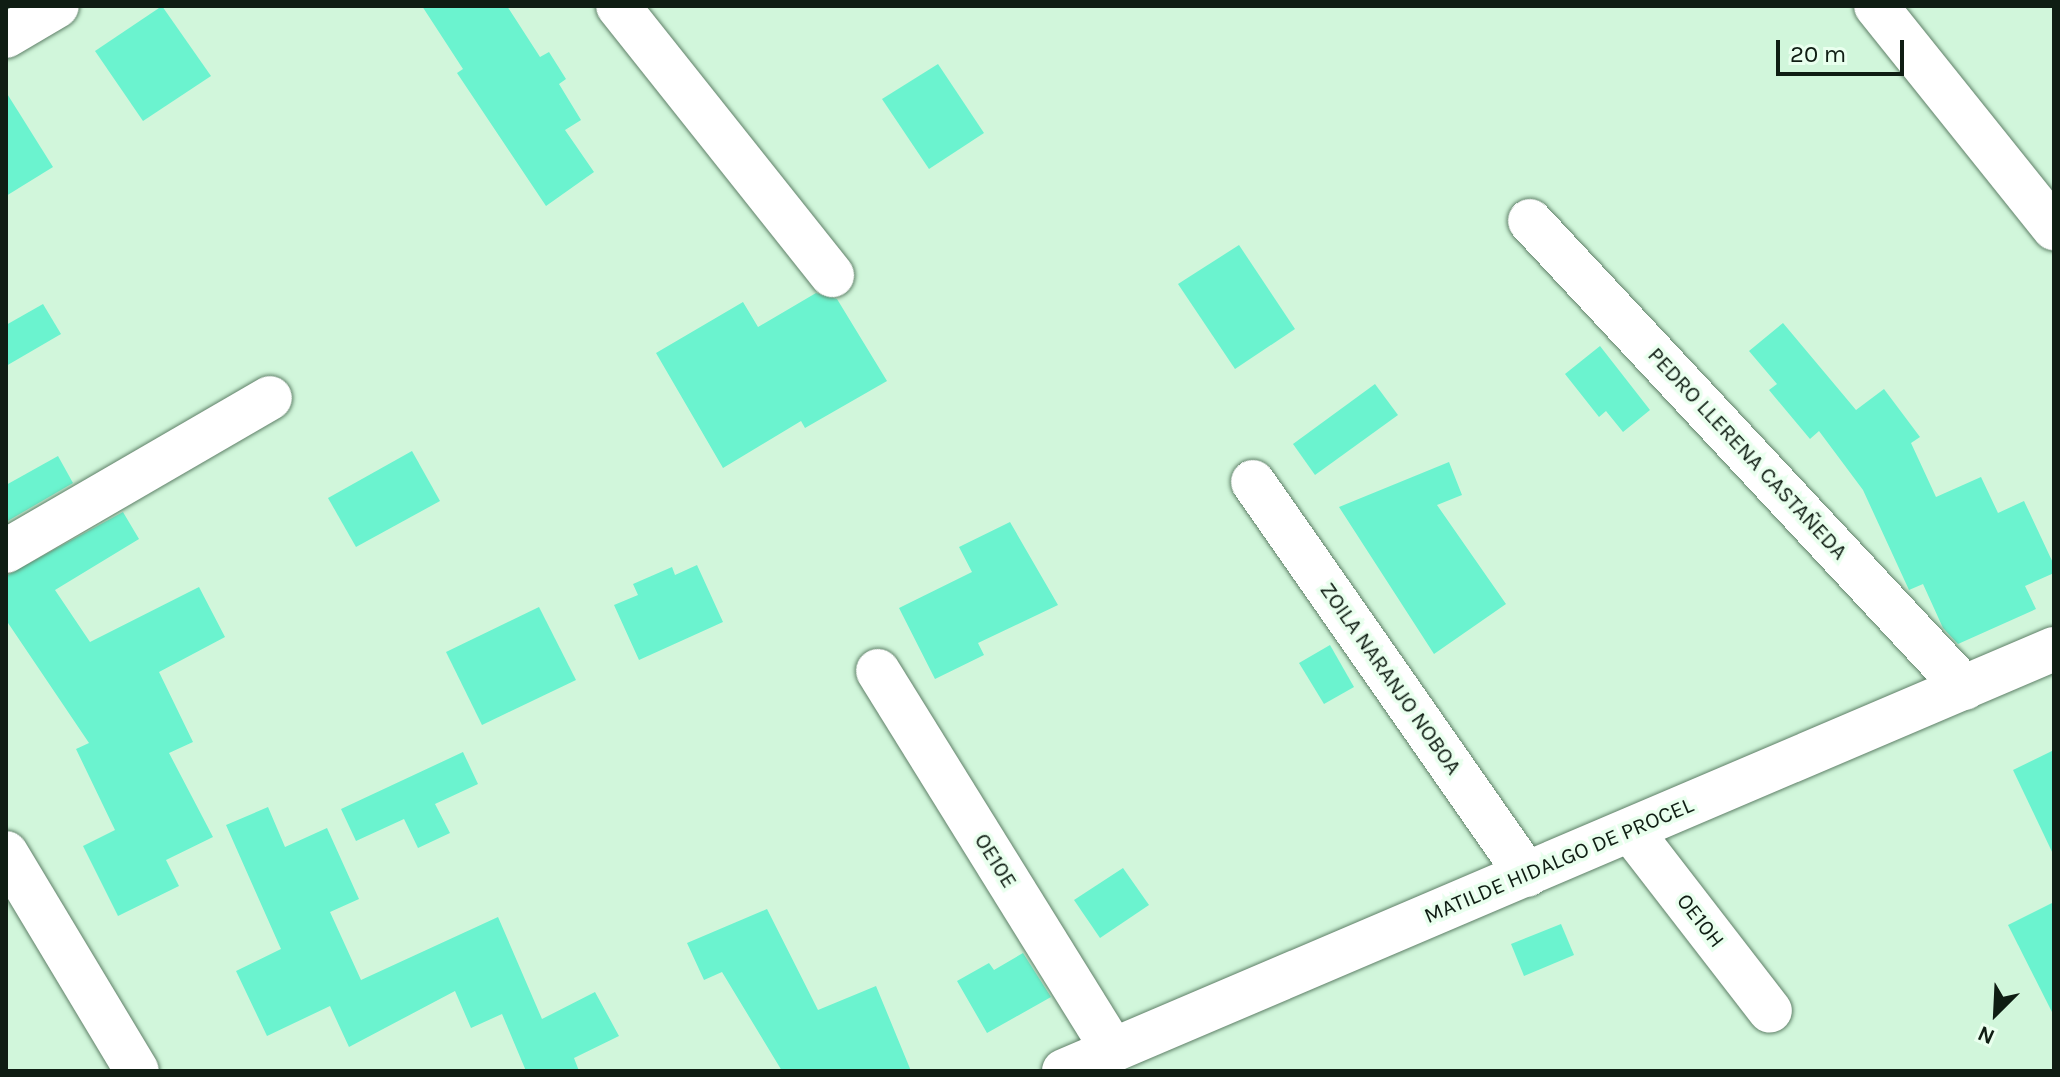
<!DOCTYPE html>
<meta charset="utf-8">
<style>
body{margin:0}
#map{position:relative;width:2060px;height:1077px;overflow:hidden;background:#d1f6db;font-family:Karla,sans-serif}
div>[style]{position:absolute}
.building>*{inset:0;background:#6bf3cf}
.roads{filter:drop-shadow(0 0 2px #5f8068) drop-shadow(0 0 2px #5f8068)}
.minor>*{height:44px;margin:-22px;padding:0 22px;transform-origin:22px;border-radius:22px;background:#fff}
.tertiary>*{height:44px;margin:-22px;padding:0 22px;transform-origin:22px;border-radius:22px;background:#fff}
span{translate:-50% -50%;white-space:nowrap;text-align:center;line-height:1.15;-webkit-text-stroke:7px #e9ffee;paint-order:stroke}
.street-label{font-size:22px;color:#0f1d13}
.frame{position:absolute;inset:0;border:8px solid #0f1d13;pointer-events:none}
.north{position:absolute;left:1956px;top:973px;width:80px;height:80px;-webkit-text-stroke:6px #e9ffee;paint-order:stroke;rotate:204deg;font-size:22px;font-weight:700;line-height:32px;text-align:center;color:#0f1d13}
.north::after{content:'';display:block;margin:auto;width:28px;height:36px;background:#0f1d13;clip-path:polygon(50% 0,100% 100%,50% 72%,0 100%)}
.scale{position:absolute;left:1776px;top:40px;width:128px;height:36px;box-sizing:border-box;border:4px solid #0f1d13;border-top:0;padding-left:10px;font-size:24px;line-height:28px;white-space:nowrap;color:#0f1d13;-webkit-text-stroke:6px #e9ffee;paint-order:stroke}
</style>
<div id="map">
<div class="building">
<div style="clip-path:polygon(162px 6px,211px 76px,143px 121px,95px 51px)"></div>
<div style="clip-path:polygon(422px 6px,507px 6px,540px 57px,549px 52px,566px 79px,559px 84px,581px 120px,565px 130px,594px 172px,546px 206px,457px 73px,463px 69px)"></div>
<div style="clip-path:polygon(938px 64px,984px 133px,929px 169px,882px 99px)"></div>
<div style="clip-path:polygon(6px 92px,53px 167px,6px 196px)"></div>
<div style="clip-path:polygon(1239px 245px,1295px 329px,1235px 369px,1178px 284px)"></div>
<div style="clip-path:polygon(816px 293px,837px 299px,887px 381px,805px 428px,801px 421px,723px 468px,656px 353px,743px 302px,758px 327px)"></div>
<div style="clip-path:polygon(43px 304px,61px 334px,6px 366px,6px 325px)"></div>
<div style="clip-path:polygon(1783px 323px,1856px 410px,1884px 389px,1920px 437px,1911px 443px,1936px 497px,1981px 477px,1998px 513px,2024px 501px,2054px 565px,2054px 573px,2025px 586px,2036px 609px,1958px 644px,1943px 628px,1923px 584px,1909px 590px,1863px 490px,1819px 431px,1810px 439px,1769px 390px,1777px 384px,1749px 351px)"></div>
<div style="clip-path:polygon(1600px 346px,1650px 410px,1623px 432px,1606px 411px,1599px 417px,1565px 374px)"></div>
<div style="clip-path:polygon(1375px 384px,1398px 415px,1315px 475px,1293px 444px)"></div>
<div style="clip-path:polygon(412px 451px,440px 501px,356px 547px,328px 498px)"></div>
<div style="clip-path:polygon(58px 456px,73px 483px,6px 522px,6px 485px)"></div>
<div style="clip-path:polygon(1449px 462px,1462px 495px,1437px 505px,1506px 604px,1434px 654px,1339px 507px)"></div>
<div style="clip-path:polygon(123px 512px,139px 539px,55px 590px,90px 642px,199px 587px,225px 637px,159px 672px,193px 742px,169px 753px,213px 837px,166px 860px,179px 886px,118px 916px,83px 846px,115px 830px,76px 749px,89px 743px,6px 620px,6px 576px)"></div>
<div style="clip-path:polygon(1010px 522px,1058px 605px,978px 643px,984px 655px,935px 679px,899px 608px,972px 572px,959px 547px)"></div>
<div style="clip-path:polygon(697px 565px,723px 622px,639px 660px,614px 605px,638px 595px,633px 584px,672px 567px,675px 575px)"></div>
<div style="clip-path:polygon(539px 607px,576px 680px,482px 725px,446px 652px)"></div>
<div style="clip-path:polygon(1330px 645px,1354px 687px,1324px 704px,1299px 663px)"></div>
<div style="clip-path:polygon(2054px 750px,2054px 856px,2013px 770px)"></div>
<div style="clip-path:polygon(463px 752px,478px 784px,435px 804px,450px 833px,418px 848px,404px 819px,356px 841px,341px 809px)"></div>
<div style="clip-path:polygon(268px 807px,285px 847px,327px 828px,359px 899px,330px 912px,361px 980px,498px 917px,542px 1019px,595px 992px,619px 1036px,574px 1058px,579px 1071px,526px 1071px,502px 1014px,471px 1028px,455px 991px,349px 1047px,330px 1006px,267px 1036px,236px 971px,281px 949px,226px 825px)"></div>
<div style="clip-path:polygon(1123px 868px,1149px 905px,1100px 938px,1074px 900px)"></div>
<div style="clip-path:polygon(2054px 902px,2054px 1016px,2008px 925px)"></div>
<div style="clip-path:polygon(767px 909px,818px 1010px,876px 986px,911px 1071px,782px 1071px,722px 972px,704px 980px,687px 943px)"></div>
<div style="clip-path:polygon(1561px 924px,1574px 955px,1524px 976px,1511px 944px)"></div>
<div style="clip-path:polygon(1023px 953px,1051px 997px,987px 1033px,957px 981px,989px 963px,994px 970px)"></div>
</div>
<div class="roads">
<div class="minor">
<div style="left:618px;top:6px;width:344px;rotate:51.5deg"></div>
<div style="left:1876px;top:6px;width:285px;rotate:51.3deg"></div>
<div style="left:6px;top:36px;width:59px;rotate:-30.5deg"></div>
<div style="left:1530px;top:221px;width:638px;rotate:47.03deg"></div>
<div style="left:1253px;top:482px;width:479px;rotate:55.1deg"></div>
<div style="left:6px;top:551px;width:305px;rotate:-30.1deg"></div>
<div style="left:878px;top:671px;width:446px;rotate:58.2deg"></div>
<div style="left:1631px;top:831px;width:227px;rotate:52.3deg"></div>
<div style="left:1064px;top:1071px;width:1076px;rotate:-23.09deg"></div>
</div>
<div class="tertiary">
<div style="left:6px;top:853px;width:254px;rotate:59deg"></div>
</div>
</div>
<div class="street-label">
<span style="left:1747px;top:454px;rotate:47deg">PEDRO LLERENA CASTAÑEDA</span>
<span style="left:1390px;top:679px;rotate:55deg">ZOILA NARANJO NOBOA</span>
<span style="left:995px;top:861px;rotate:58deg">OE10E</span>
<span style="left:1559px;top:861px;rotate:-23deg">MATILDE HIDALGO DE PROCEL</span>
<span style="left:1700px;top:921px;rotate:52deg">OE10H</span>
</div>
<div class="frame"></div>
<div class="north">N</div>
<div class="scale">20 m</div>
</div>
